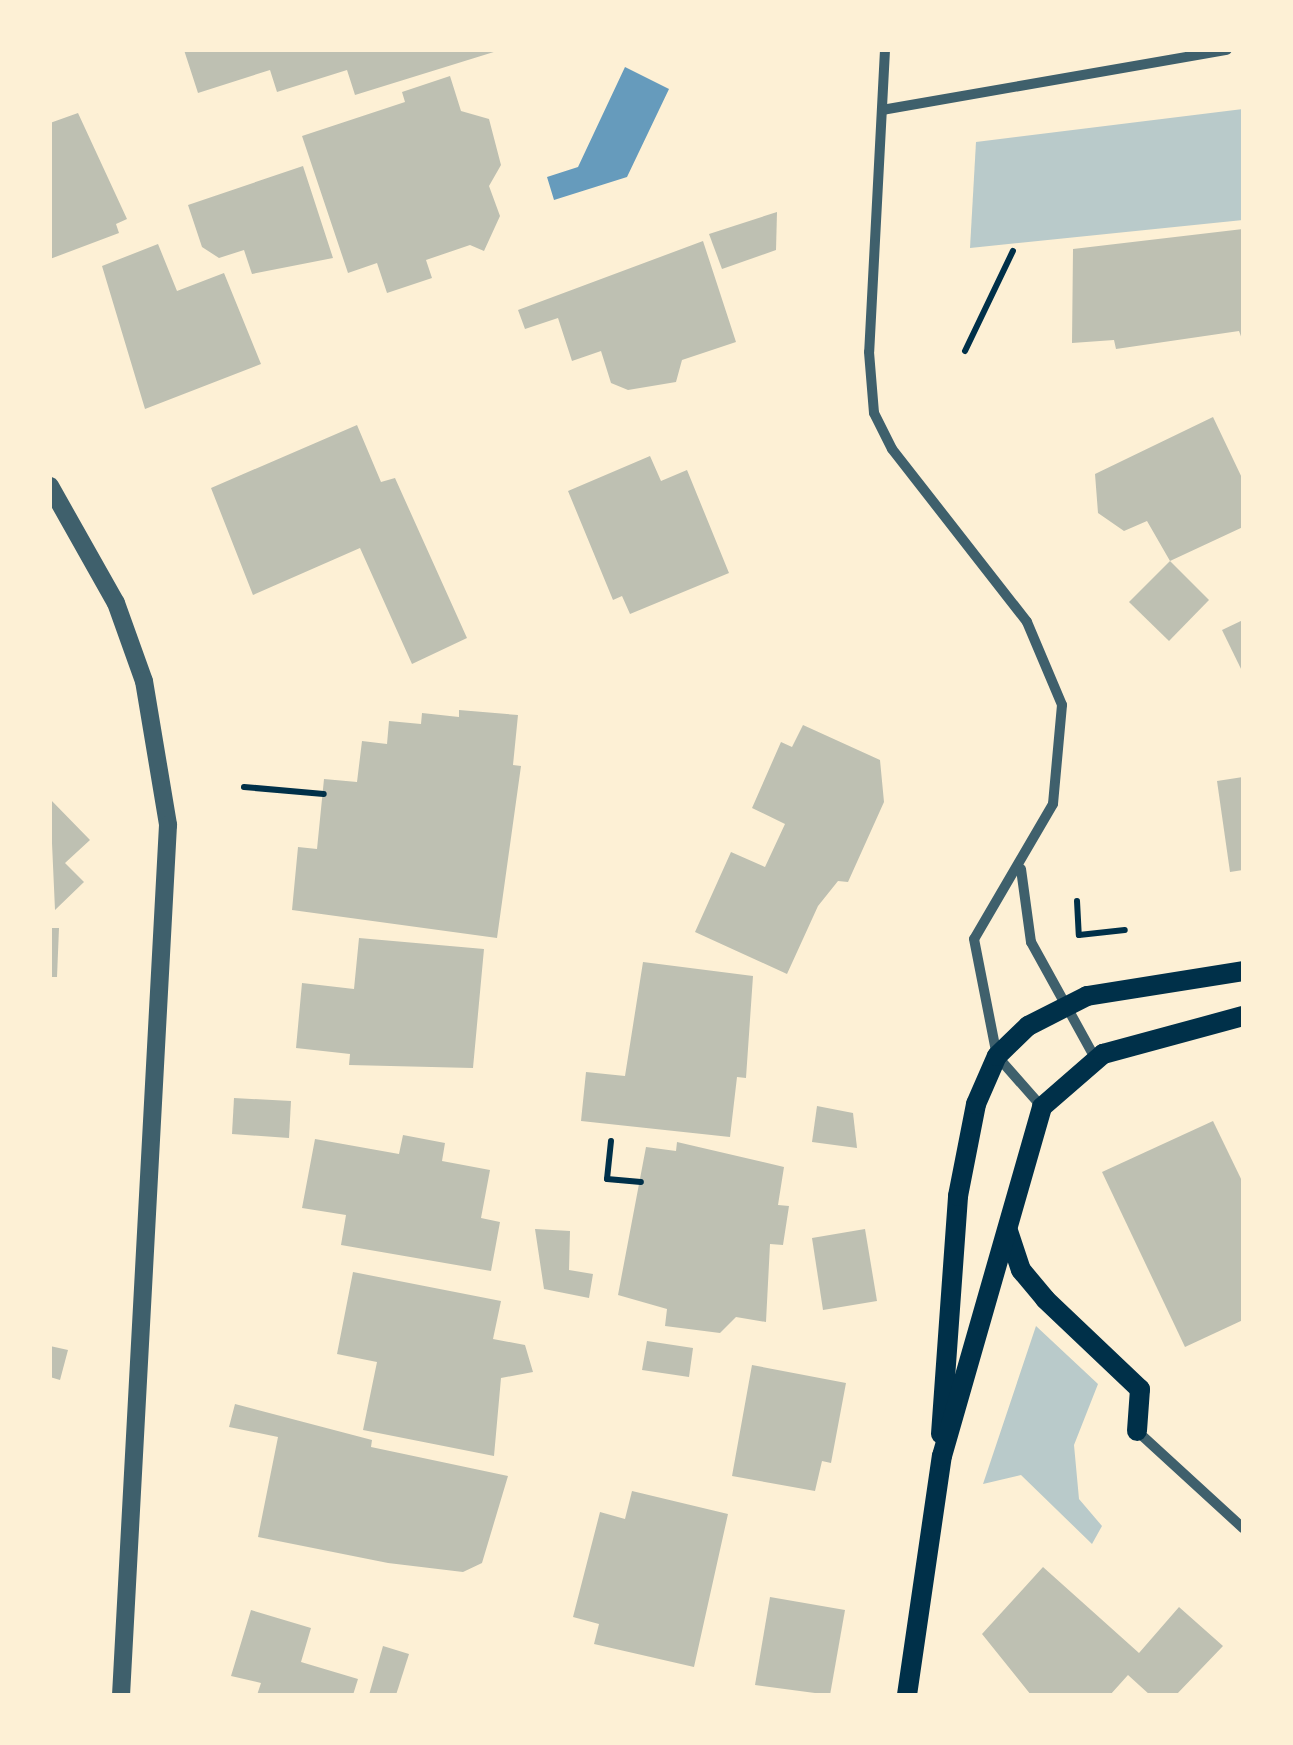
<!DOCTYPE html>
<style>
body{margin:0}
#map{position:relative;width:1293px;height:1745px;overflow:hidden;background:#fdf0d5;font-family:Raleway,sans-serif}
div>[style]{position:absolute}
.green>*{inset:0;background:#b9caca}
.water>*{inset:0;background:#669bbc}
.building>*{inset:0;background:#bec0b2}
.path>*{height:6px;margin:-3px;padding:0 3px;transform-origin:3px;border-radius:3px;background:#003049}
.minor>*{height:10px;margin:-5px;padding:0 5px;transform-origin:5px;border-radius:5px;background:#3f606c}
.tertiary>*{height:18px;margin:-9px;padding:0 9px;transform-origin:9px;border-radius:9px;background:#3f606c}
.secondary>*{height:20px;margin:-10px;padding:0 10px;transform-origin:10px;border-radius:10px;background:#003049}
span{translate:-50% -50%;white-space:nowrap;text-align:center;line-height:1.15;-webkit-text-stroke:10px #fdf0d5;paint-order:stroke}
.frame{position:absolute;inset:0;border:52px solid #fdf0d5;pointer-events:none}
</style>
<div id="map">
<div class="green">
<div style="clip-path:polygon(1243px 109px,1243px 220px,970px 248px,976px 142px)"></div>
<div style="clip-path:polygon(1036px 1326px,1098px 1384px,1074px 1445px,1079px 1499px,1102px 1526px,1092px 1544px,1021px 1475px,983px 1484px)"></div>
</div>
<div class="water">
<div style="clip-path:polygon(625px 67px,669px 89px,627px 177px,554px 200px,547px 177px,578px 167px)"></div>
</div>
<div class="building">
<div style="clip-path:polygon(184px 50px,497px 50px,497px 51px,355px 95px,347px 70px,277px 92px,270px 70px,198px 93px)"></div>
<div style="clip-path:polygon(450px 76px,461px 111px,489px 119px,501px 165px,489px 186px,500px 216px,484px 251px,470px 245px,426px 260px,432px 278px,387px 293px,377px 263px,348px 273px,302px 136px,405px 102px,402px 92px)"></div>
<div style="clip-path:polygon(78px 113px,127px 219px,116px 224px,119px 233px,50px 259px,50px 123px)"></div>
<div style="clip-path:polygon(303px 166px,333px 258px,252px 274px,244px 250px,219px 258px,202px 247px,188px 205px)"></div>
<div style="clip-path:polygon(777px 212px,776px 250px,722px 269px,709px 234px)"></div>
<div style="clip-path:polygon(1243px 229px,1243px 342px,1239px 331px,1116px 349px,1114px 340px,1072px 343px,1073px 249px)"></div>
<div style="clip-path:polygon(703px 241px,736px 342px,682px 360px,676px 382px,628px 390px,611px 383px,601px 351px,572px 361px,558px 318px,525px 329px,518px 310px)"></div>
<div style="clip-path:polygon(158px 244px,177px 291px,224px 273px,261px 364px,145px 409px,102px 266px)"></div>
<div style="clip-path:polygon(1213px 417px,1243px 480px,1243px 527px,1170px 561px,1147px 521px,1124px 531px,1098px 513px,1095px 474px)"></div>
<div style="clip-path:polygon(357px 425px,381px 482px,395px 478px,467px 638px,412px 664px,360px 548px,253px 595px,211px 488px)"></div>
<div style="clip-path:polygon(650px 456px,661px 481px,687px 470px,729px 573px,630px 614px,622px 596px,613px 600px,568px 491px)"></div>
<div style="clip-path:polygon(1170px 561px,1209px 600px,1169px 641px,1129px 602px)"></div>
<div style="clip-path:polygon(1243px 620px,1243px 673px,1222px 630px)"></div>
<div style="clip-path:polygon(459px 710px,518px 715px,513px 765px,521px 766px,497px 938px,292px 910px,298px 847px,317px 849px,324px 779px,357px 782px,362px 741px,387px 744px,389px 721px,421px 724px,422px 713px,459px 717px)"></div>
<div style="clip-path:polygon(803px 725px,880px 760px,884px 802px,848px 882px,838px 881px,818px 906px,787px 974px,695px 932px,731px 852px,765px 867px,785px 824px,752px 808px,781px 742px,792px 747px)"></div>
<div style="clip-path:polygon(1243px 777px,1243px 870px,1230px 872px,1217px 781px)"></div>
<div style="clip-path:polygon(50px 799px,90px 840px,65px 863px,84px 882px,55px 910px)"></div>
<div style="clip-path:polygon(50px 928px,59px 928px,57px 977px,50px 977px)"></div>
<div style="clip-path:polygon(359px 938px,484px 949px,473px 1068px,349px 1065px,350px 1054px,296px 1048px,302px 983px,354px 989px)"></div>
<div style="clip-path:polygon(643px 962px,753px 976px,746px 1078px,737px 1077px,730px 1137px,581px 1121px,586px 1072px,625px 1076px)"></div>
<div style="clip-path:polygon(234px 1098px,291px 1101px,289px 1138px,232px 1134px)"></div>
<div style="clip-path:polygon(817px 1106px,853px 1113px,857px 1148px,812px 1142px)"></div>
<div style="clip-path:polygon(1213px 1121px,1243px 1183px,1243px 1320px,1185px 1347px,1102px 1172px)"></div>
<div style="clip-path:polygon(403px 1135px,445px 1143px,442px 1161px,490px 1170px,481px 1218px,500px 1222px,491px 1271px,341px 1245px,346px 1215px,302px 1208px,315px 1139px,399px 1154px)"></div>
<div style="clip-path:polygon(677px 1142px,784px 1167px,778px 1205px,789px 1206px,783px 1245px,770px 1244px,766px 1322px,736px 1317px,720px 1333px,665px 1326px,667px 1309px,618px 1295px,646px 1147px,676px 1151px)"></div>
<div style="clip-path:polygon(535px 1229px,570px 1231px,569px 1270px,593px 1274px,589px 1298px,544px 1289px)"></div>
<div style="clip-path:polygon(865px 1229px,877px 1301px,823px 1310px,812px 1238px)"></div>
<div style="clip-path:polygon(353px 1272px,501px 1301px,493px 1339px,525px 1345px,533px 1372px,501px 1378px,494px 1456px,363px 1430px,377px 1362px,337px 1354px)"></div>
<div style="clip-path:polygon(647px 1341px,693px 1348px,689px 1377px,642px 1370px)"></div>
<div style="clip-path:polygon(50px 1346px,68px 1350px,60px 1380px,50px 1377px)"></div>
<div style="clip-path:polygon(752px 1365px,846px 1383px,831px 1463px,822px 1461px,815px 1491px,732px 1476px)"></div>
<div style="clip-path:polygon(235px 1404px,372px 1440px,371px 1447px,508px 1476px,482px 1563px,463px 1572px,388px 1563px,258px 1537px,278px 1437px,229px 1427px)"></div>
<div style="clip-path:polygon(632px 1491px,728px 1514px,694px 1667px,594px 1644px,599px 1624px,573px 1617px,600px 1512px,625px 1519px)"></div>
<div style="clip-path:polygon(1043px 1567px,1139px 1653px,1179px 1607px,1223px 1646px,1176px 1695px,1150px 1695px,1128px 1675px,1110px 1695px,1031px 1695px,982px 1634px)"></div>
<div style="clip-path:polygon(770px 1597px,845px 1610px,830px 1695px,755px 1685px)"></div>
<div style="clip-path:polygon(251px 1610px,311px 1628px,301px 1662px,358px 1679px,353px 1695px,257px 1695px,261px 1683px,231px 1676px)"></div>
<div style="clip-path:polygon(383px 1646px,409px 1654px,396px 1695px,369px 1695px)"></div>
</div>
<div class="path">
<div style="left:965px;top:351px;width:111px;rotate:-64.4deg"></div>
<div style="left:244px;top:787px;width:80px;rotate:5deg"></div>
<div style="left:1077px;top:901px;width:34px;rotate:87deg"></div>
<div style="left:1079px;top:935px;width:46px;rotate:-6.2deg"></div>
<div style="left:611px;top:1141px;width:38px;rotate:96deg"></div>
<div style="left:607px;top:1179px;width:34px;rotate:5deg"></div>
</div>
<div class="minor">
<div style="left:885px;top:50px;width:302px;rotate:93deg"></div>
<div style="left:869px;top:352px;width:61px;rotate:85.3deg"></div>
<div style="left:874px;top:413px;width:40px;rotate:63.4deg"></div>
<div style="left:892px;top:449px;width:219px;rotate:52deg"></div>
<div style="left:1027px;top:622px;width:90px;rotate:67.1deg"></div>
<div style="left:1062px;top:705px;width:99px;rotate:95.2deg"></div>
<div style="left:1053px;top:804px;width:156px;rotate:120.3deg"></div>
<div style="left:974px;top:939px;width:119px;rotate:78.9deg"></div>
<div style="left:997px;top:1056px;width:68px;rotate:48.6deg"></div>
<div style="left:882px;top:110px;width:350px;rotate:-9.9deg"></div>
<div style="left:1021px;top:869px;width:74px;rotate:82.2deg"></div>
<div style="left:1031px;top:942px;width:132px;rotate:61.1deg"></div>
<div style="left:1137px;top:1431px;width:144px;rotate:42.5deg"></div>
</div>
<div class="tertiary">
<div style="left:50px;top:486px;width:134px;rotate:60.6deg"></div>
<div style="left:116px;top:603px;width:83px;rotate:70.3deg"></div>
<div style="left:144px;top:681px;width:146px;rotate:80.5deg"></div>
<div style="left:168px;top:825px;width:871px;rotate:93.09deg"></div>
</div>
<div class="secondary">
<div style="left:1008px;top:1231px;width:41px;rotate:71.6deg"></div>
<div style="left:1021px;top:1270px;width:38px;rotate:50deg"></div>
<div style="left:1045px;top:1299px;width:131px;rotate:43.5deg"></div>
<div style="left:1140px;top:1389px;width:42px;rotate:94.1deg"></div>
<div style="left:941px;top:1434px;width:239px;rotate:-85.9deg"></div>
<div style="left:958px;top:1196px;width:94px;rotate:-78.9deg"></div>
<div style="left:976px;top:1104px;width:52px;rotate:-66.4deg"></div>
<div style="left:997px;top:1056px;width:43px;rotate:-44.1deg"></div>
<div style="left:1028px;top:1026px;width:66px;rotate:-27deg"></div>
<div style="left:1087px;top:996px;width:158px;rotate:-9.1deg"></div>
<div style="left:907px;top:1695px;width:242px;rotate:-81.7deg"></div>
<div style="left:942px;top:1456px;width:363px;rotate:-74deg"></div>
<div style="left:1042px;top:1107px;width:81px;rotate:-41deg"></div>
<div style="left:1103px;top:1054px;width:145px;rotate:-15.2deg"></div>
</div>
<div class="frame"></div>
</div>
